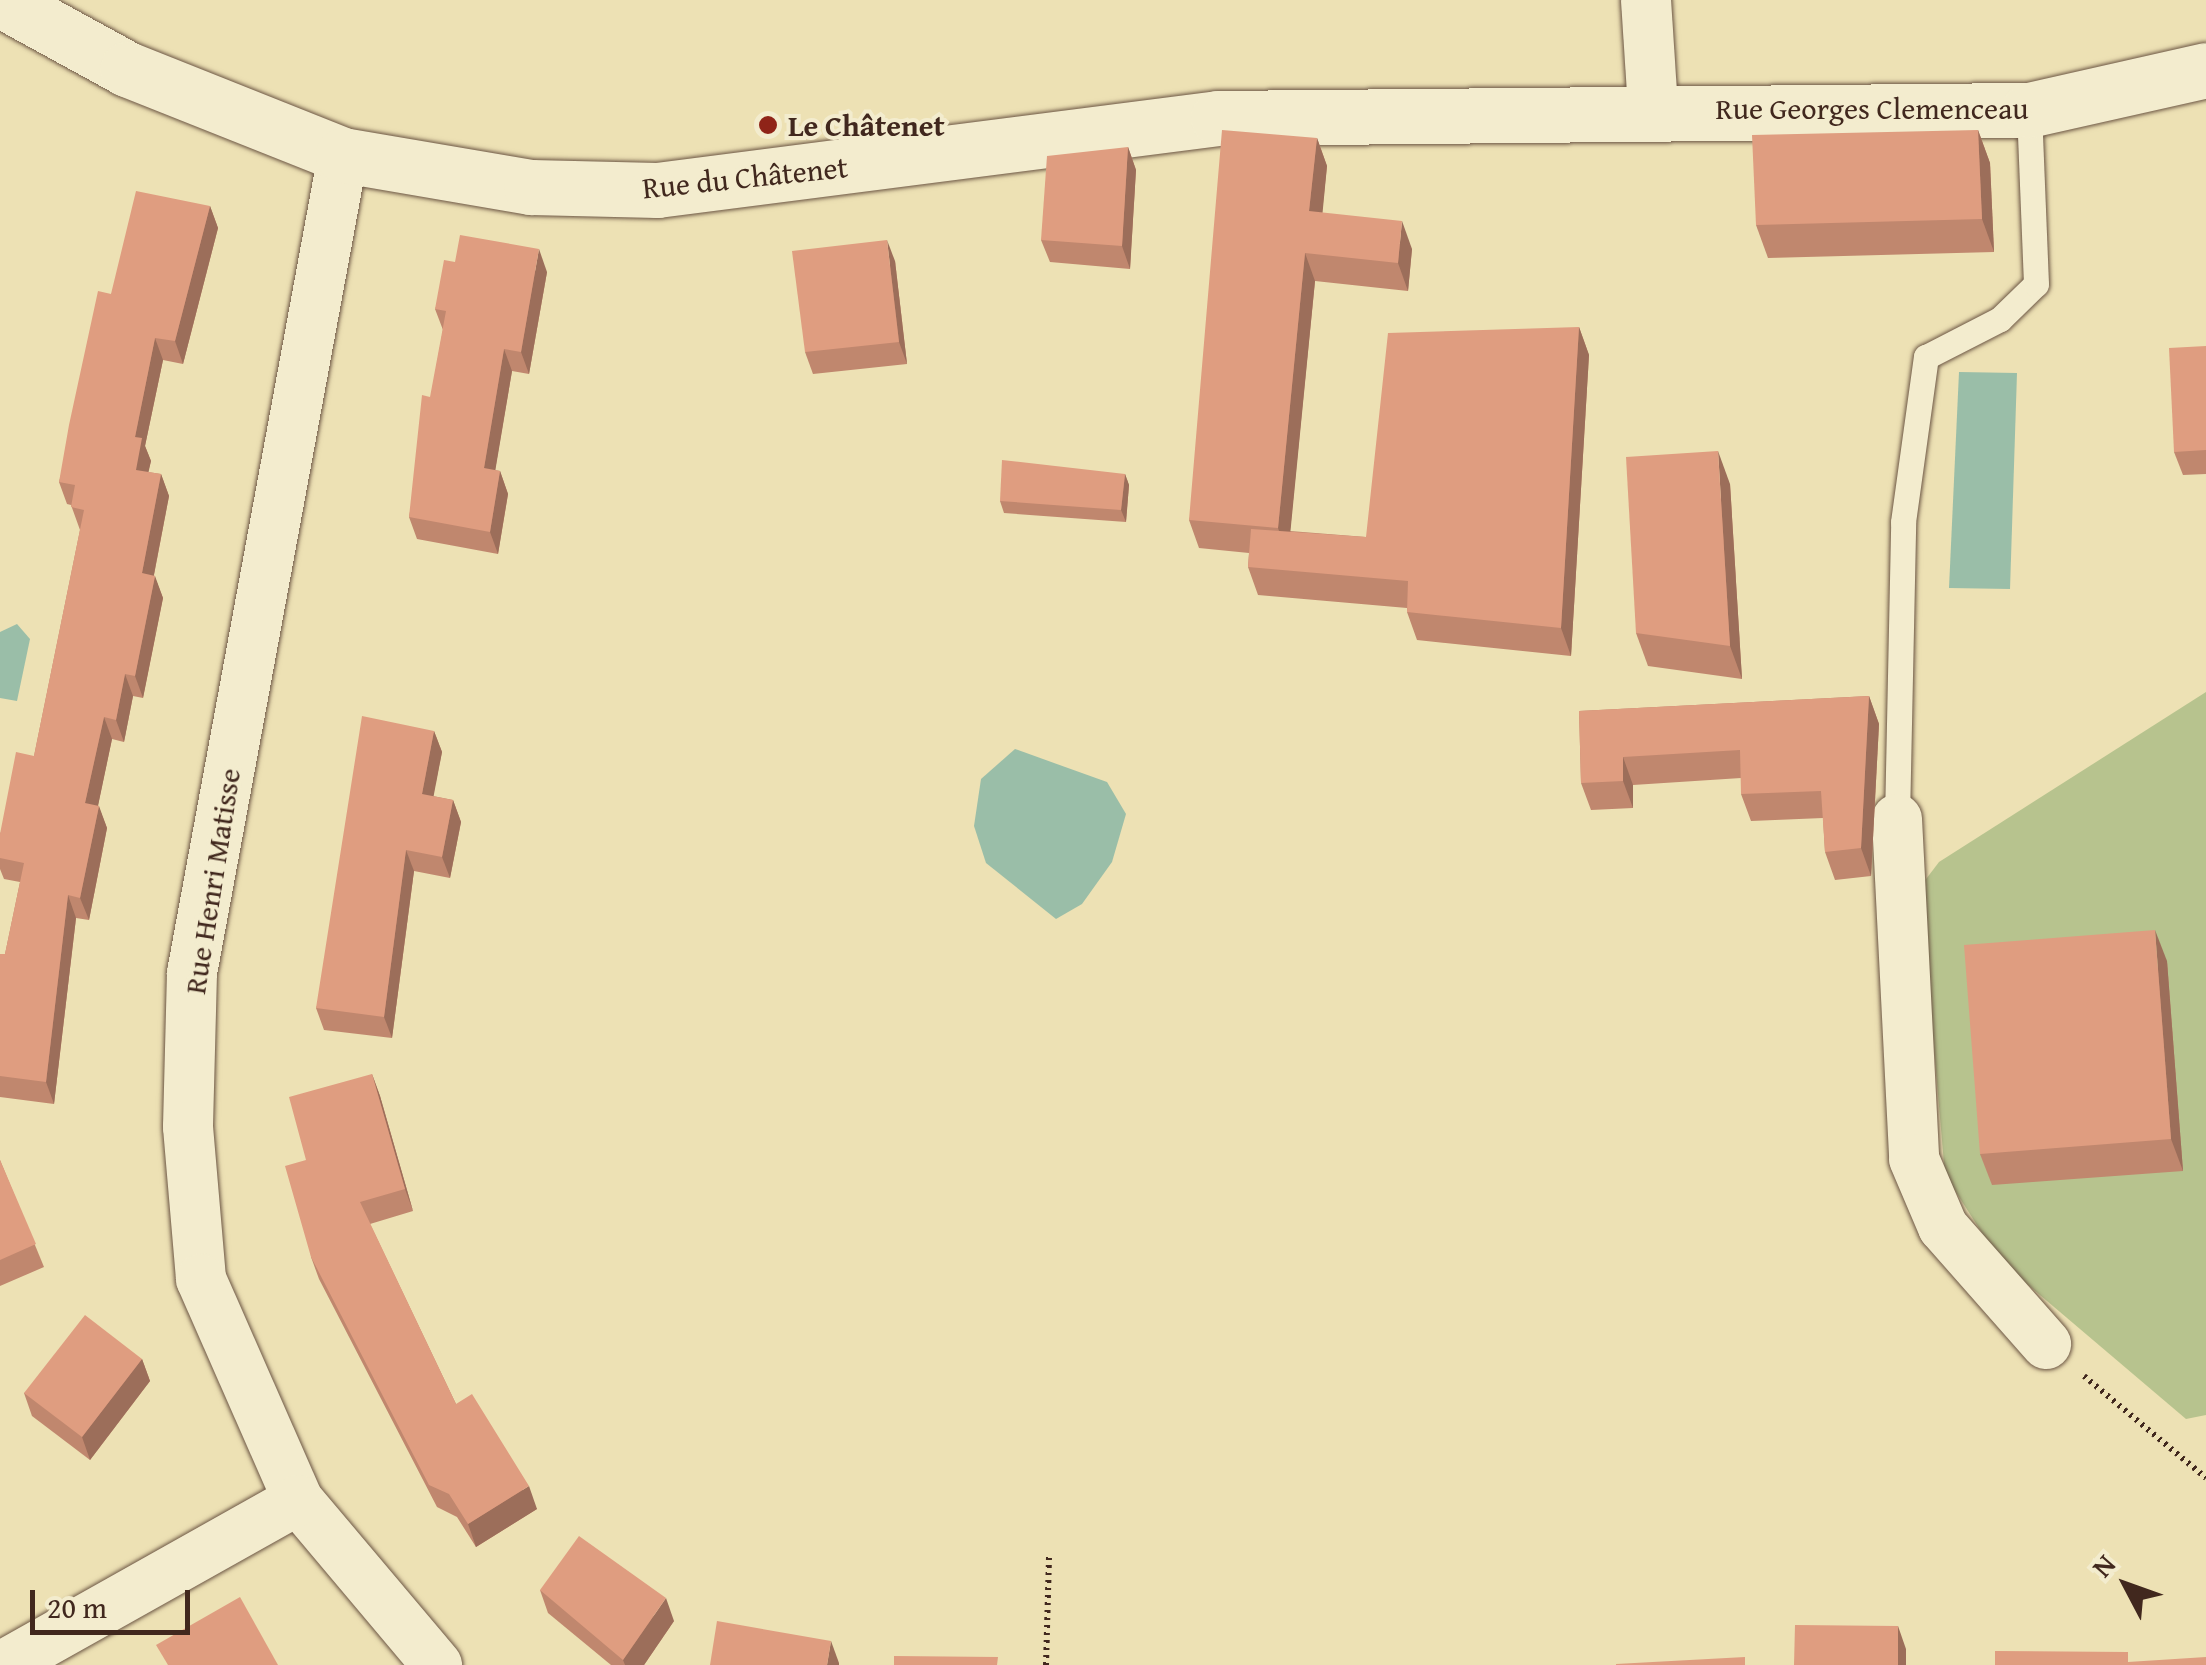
<!DOCTYPE html>
<meta charset="utf-8">
<style>
body{margin:0}
#map{position:relative;width:2206px;height:1665px;overflow:hidden;background:#ede1b4;font-family:"Gentium Book Plus",serif}
div>[style]{position:absolute}
.green>*{inset:0;background:#b7c38e}
.water>*{inset:0;background:#9abea8}
.path>*{height:6px;margin-top:-3px;transform-origin:0;background:repeating-linear-gradient(90deg,#41281e 0 2.5px,transparent 0 7.5px)}
.roads{filter:drop-shadow(0 0 2px #6c5644) drop-shadow(0 0 2px #6c5644)}
.lane>*{height:25px;margin:-12.5px;padding:0 12.5px;transform-origin:12.5px;border-radius:12.5px;background:#f3ecce}
.street>*{height:50px;margin:-25px;padding:0 25px;transform-origin:25px;border-radius:25px;background:#f3ecce}
.secondary>*{height:55px;margin:-27.5px;padding:0 27.5px;transform-origin:27.5px;border-radius:27.5px;background:#f3ecce}
.wall>*{inset:0;background:#c0876e}
.shaded-wall>*{inset:0;background:#9c6e5a}
.building>*{inset:0;background:#df9d80}
.dots>*{width:28px;height:28px;translate:-50% -50%;box-sizing:border-box;border:5px solid #f3ecce;border-radius:50%}
span{translate:-50% -50%;white-space:nowrap;text-align:center;line-height:1.15;-webkit-text-stroke:8px #f3ecce;paint-order:stroke}
.street-label{font-size:30px;color:#41281e}
.poi-label{font-size:30px;color:#41281e;font-weight:700}
.left{translate:0 -50%;text-align:left}
.north{position:absolute;left:2076px;top:1535px;width:100px;height:100px;-webkit-text-stroke:8px #f3ecce;paint-order:stroke;rotate:311deg;font-size:28px;font-weight:700;line-height:40px;text-align:center;color:#41281e}
.north::after{content:'';display:block;margin:auto;width:35px;height:45px;background:#41281e;clip-path:polygon(50% 0,100% 100%,50% 72%,0 100%)}
.scale{position:absolute;left:30px;top:1590px;width:160px;height:45px;box-sizing:border-box;border:5px solid #41281e;border-top:0;padding-left:12px;font-size:30px;line-height:35px;white-space:nowrap;color:#41281e;-webkit-text-stroke:8px #f3ecce;paint-order:stroke}
</style>
<div id="map">
<div class="green">
<div style="clip-path:polygon(2206px 692px,2206px 1415px,2186px 1419px,2000px 1261px,1945px 1175px,1920px 887px,1939px 862px)"></div>
</div>
<div class="water">
<div style="clip-path:polygon(1959px 372px,2017px 373px,2010px 589px,1949px 588px)"></div>
<div style="clip-path:polygon(17px 624px,30px 639px,17px 701px,0 698px,0 632px)"></div>
<div style="clip-path:polygon(1015px 749px,1107px 782px,1126px 814px,1112px 862px,1082px 904px,1056px 919px,986px 863px,974px 826px,981px 779px)"></div>
</div>
<div class="path">
<div style="left:2084px;top:1376px;width:159px;rotate:39.9deg"></div>
<div style="left:1046px;top:1665px;width:110px;rotate:-88.4deg"></div>
</div>
<div class="roads">
<div class="lane">
<div style="left:1897px;top:819px;width:297px;rotate:-88.8deg"></div>
<div style="left:1903px;top:522px;width:167px;rotate:-82.1deg"></div>
<div style="left:1926px;top:357px;width:83px;rotate:-27.2deg"></div>
<div style="left:2000px;top:319px;width:50px;rotate:-44.2deg"></div>
<div style="left:2036px;top:284px;width:174px;rotate:-92.3deg"></div>
</div>
<div class="street">
<div style="left:1646px;top:0;width:109px;rotate:86.3deg"></div>
<div style="left:343px;top:155px;width:832px;rotate:100.46deg"></div>
<div style="left:192px;top:973px;width:154px;rotate:91.5deg"></div>
<div style="left:188px;top:1127px;width:153px;rotate:85.1deg"></div>
<div style="left:201px;top:1279px;width:241px;rotate:66.3deg"></div>
<div style="left:298px;top:1500px;width:216px;rotate:49.9deg"></div>
<div style="left:1897px;top:819px;width:340px;rotate:87.1deg"></div>
<div style="left:1914px;top:1159px;width:74px;rotate:66.9deg"></div>
<div style="left:1943px;top:1227px;width:156px;rotate:48.6deg"></div>
<div style="left:4px;top:1665px;width:337px;rotate:-29.3deg"></div>
</div>
<div class="secondary">
<div style="left:1px;top:0;width:144px;rotate:28.7deg"></div>
<div style="left:127px;top:69px;width:232px;rotate:21.7deg"></div>
<div style="left:343px;top:155px;width:191px;rotate:9.7deg"></div>
<div style="left:531px;top:187px;width:126px;rotate:1.4deg"></div>
<div style="left:657px;top:190px;width:566px;rotate:-7.31deg"></div>
<div style="left:1218px;top:118px;width:811px;rotate:-0.57deg"></div>
<div style="left:2029px;top:110px;width:181px;rotate:-12.7deg"></div>
</div>
</div>
<div class="wall">
<div style="clip-path:polygon(1978px 130px,1990px 163px,1994px 252px,1768px 258px,1756px 225px)"></div>
<div style="clip-path:polygon(1317px 138px,1327px 166px,1322px 213px,1412px 249px,1408px 291px,1315px 281px,1290px 531px,1366px 537px,1579px 327px,1589px 355px,1571px 656px,1417px 640px,1407px 612px,1407px 608px,1258px 595px,1248px 567px,1249px 553px,1199px 548px,1189px 520px)"></div>
<div style="clip-path:polygon(1128px 147px,1136px 170px,1130px 269px,1050px 262px,1041px 240px)"></div>
<div style="clip-path:polygon(210px 206px,218px 228px,183px 364px,163px 360px,145px 446px,151px 461px,148px 472px,161px 474px,169px 496px,154px 575px,163px 598px,143px 698px,133px 696px,124px 742px,112px 739px,98px 805px,107px 828px,89px 920px,76px 918px,54px 1104px,0 1097px,0 954px,5px 954px,20px 882px,4px 879px,0 869px,0 834px,34px 756px,80px 530px,71px 505px,67px 504px,59px 482px,111px 294px)"></div>
<div style="clip-path:polygon(895px 261px,907px 364px,813px 374px,805px 352px)"></div>
<div style="clip-path:polygon(455px 262px,547px 272px,529px 374px,512px 371px,495px 470px,500px 471px,508px 494px,498px 554px,417px 539px,409px 517px,443px 330px,435px 309px)"></div>
<div style="clip-path:polygon(2206px 346px,2206px 474px,2183px 475px,2174px 452px)"></div>
<div style="clip-path:polygon(1125px 474px,1129px 485px,1126px 522px,1004px 513px,1000px 501px)"></div>
<div style="clip-path:polygon(1730px 484px,1742px 679px,1648px 666px,1636px 633px)"></div>
<div style="clip-path:polygon(1869px 696px,1879px 724px,1871px 876px,1835px 880px,1825px 852px,1823px 818px,1751px 821px,1741px 794px,1741px 778px,1633px 785px,1633px 808px,1591px 810px,1581px 783px,1579px 711px)"></div>
<div style="clip-path:polygon(434px 731px,442px 752px,433px 796px,453px 800px,461px 822px,450px 878px,414px 871px,392px 1038px,324px 1030px,316px 1008px)"></div>
<div style="clip-path:polygon(2167px 961px,2183px 1171px,1992px 1185px,1980px 1154px)"></div>
<div style="clip-path:polygon(372px 1074px,380px 1096px,413px 1211px,370px 1224px,456px 1404px,537px 1509px,476px 1547px,457px 1517px,437px 1507px,319px 1279px,311px 1257px,306px 1160px)"></div>
<div style="clip-path:polygon(0 1160px,44px 1267px,0 1286px)"></div>
<div style="clip-path:polygon(142px 1359px,150px 1381px,90px 1460px,32px 1416px,24px 1393px)"></div>
<div style="clip-path:polygon(540px 1590px,674px 1621px,644px 1665px,611px 1665px,548px 1613px)"></div>
</div>
<div class="shaded-wall">
<div style="clip-path:polygon(1978px 130px,1990px 163px,1994px 252px,1982px 219px)"></div>
<div style="clip-path:polygon(1317px 138px,1327px 166px,1320px 239px,1309px 211px)"></div>
<div style="clip-path:polygon(1128px 147px,1136px 170px,1130px 269px,1122px 246px)"></div>
<div style="clip-path:polygon(210px 206px,218px 228px,183px 364px,175px 341px)"></div>
<div style="clip-path:polygon(1402px 221px,1412px 249px,1408px 291px,1398px 263px)"></div>
<div style="clip-path:polygon(887px 240px,895px 261px,907px 364px,899px 342px)"></div>
<div style="clip-path:polygon(539px 249px,547px 272px,529px 374px,521px 352px)"></div>
<div style="clip-path:polygon(1305px 253px,1315px 281px,1288px 556px,1278px 528px)"></div>
<div style="clip-path:polygon(1579px 327px,1589px 355px,1571px 656px,1561px 628px)"></div>
<div style="clip-path:polygon(155px 338px,163px 360px,145px 446px,151px 461px,144px 492px,136px 470px,135px 437px)"></div>
<div style="clip-path:polygon(504px 349px,512px 371px,492px 490px,484px 468px)"></div>
<div style="clip-path:polygon(1718px 451px,1730px 484px,1742px 679px,1730px 646px)"></div>
<div style="clip-path:polygon(500px 471px,508px 494px,498px 554px,490px 532px)"></div>
<div style="clip-path:polygon(161px 474px,169px 496px,150px 595px,142px 573px)"></div>
<div style="clip-path:polygon(1125px 474px,1129px 485px,1126px 522px,1121px 510px)"></div>
<div style="clip-path:polygon(155px 576px,163px 598px,143px 698px,135px 676px)"></div>
<div style="clip-path:polygon(125px 674px,133px 696px,124px 742px,116px 720px)"></div>
<div style="clip-path:polygon(1869px 696px,1879px 724px,1871px 876px,1861px 848px)"></div>
<div style="clip-path:polygon(104px 717px,112px 739px,94px 825px,85px 803px)"></div>
<div style="clip-path:polygon(434px 731px,442px 752px,430px 815px,422px 794px)"></div>
<div style="clip-path:polygon(1623px 757px,1633px 785px,1633px 808px,1623px 781px)"></div>
<div style="clip-path:polygon(453px 800px,461px 822px,450px 878px,442px 857px)"></div>
<div style="clip-path:polygon(99px 806px,107px 828px,89px 920px,80px 898px)"></div>
<div style="clip-path:polygon(406px 850px,414px 871px,392px 1038px,384px 1017px)"></div>
<div style="clip-path:polygon(68px 895px,76px 918px,54px 1104px,46px 1082px)"></div>
<div style="clip-path:polygon(2155px 930px,2167px 961px,2183px 1171px,2171px 1139px)"></div>
<div style="clip-path:polygon(372px 1074px,380px 1096px,413px 1211px,405px 1189px)"></div>
<div style="clip-path:polygon(142px 1359px,150px 1381px,90px 1460px,82px 1437px)"></div>
<div style="clip-path:polygon(529px 1486px,537px 1509px,476px 1547px,468px 1524px)"></div>
<div style="clip-path:polygon(666px 1598px,674px 1621px,644px 1665px,625px 1665px,623px 1660px)"></div>
<div style="clip-path:polygon(1898px 1626px,1906px 1649px,1906px 1665px,1898px 1665px)"></div>
<div style="clip-path:polygon(831px 1641px,839px 1663px,839px 1665px,827px 1665px)"></div>
</div>
<div class="building">
<div style="clip-path:polygon(1222px 130px,1317px 138px,1309px 211px,1402px 221px,1398px 263px,1305px 253px,1278px 528px,1189px 520px)"></div>
<div style="clip-path:polygon(1978px 130px,1982px 219px,1756px 225px,1752px 135px)"></div>
<div style="clip-path:polygon(1128px 147px,1122px 246px,1041px 240px,1047px 156px)"></div>
<div style="clip-path:polygon(136px 191px,210px 206px,175px 341px,155px 338px,135px 437px,142px 438px,136px 470px,161px 474px,142px 573px,155px 576px,135px 676px,125px 674px,116px 720px,104px 717px,85px 803px,99px 806px,80px 898px,68px 895px,46px 1082px,0 1076px,0 954px,5px 954px,24px 863px,0 858px,0 834px,16px 752px,34px 756px,84px 510px,71px 507px,75px 485px,59px 482px,69px 425px,98px 291px,111px 294px)"></div>
<div style="clip-path:polygon(460px 235px,539px 249px,521px 352px,504px 349px,484px 468px,500px 471px,490px 532px,409px 517px,422px 395px,430px 397px,446px 311px,435px 309px,444px 260px,455px 262px)"></div>
<div style="clip-path:polygon(887px 240px,899px 342px,805px 352px,792px 251px)"></div>
<div style="clip-path:polygon(1579px 327px,1561px 628px,1407px 612px,1408px 581px,1248px 567px,1251px 529px,1366px 537px,1388px 333px)"></div>
<div style="clip-path:polygon(2206px 346px,2206px 450px,2174px 452px,2169px 348px)"></div>
<div style="clip-path:polygon(1718px 451px,1730px 646px,1636px 633px,1626px 457px)"></div>
<div style="clip-path:polygon(1002px 460px,1125px 474px,1121px 510px,1000px 501px)"></div>
<div style="clip-path:polygon(1869px 696px,1861px 848px,1825px 852px,1821px 791px,1741px 794px,1740px 750px,1623px 757px,1623px 781px,1581px 783px,1579px 711px)"></div>
<div style="clip-path:polygon(362px 716px,434px 731px,422px 794px,453px 800px,442px 857px,406px 850px,384px 1017px,316px 1008px)"></div>
<div style="clip-path:polygon(2155px 930px,2171px 1139px,1980px 1154px,1964px 945px)"></div>
<div style="clip-path:polygon(372px 1074px,405px 1189px,360px 1202px,456px 1404px,472px 1394px,529px 1486px,468px 1524px,449px 1494px,429px 1485px,311px 1257px,285px 1166px,306px 1160px,289px 1097px)"></div>
<div style="clip-path:polygon(0 1160px,36px 1244px,0 1260px)"></div>
<div style="clip-path:polygon(85px 1315px,142px 1359px,82px 1437px,24px 1393px)"></div>
<div style="clip-path:polygon(579px 1536px,666px 1598px,623px 1660px,540px 1590px)"></div>
<div style="clip-path:polygon(240px 1597px,278px 1665px,168px 1665px,156px 1645px)"></div>
<div style="clip-path:polygon(717px 1621px,831px 1641px,827px 1665px,710px 1665px)"></div>
<div style="clip-path:polygon(1795px 1625px,1898px 1626px,1898px 1665px,1794px 1665px)"></div>
<div style="clip-path:polygon(1995px 1651px,2128px 1652px,2128px 1662px,2206px 1657px,2206px 1665px,1995px 1665px)"></div>
<div style="clip-path:polygon(894px 1656px,998px 1657px,997px 1665px,894px 1665px)"></div>
<div style="clip-path:polygon(1745px 1657px,1745px 1665px,1616px 1665px,1616px 1664px)"></div>
</div>
<div class="dots">
<div style="left:768px;top:125px;background:#8f2418"></div>
</div>
<div class="street-label">
<span style="left:1872px;top:108px">Rue Georges Clemenceau</span>
<span style="left:745px;top:177px;rotate:-6deg">Rue du Châtenet</span>
<span style="left:212px;top:881px;rotate:-81deg">Rue Henri Matisse</span>
</div>
<div class="poi-label">
<span class="left" style="left:788px;top:125px">Le Châtenet</span>
</div>
<div class="north">N</div>
<div class="scale">20 m</div>
</div>
